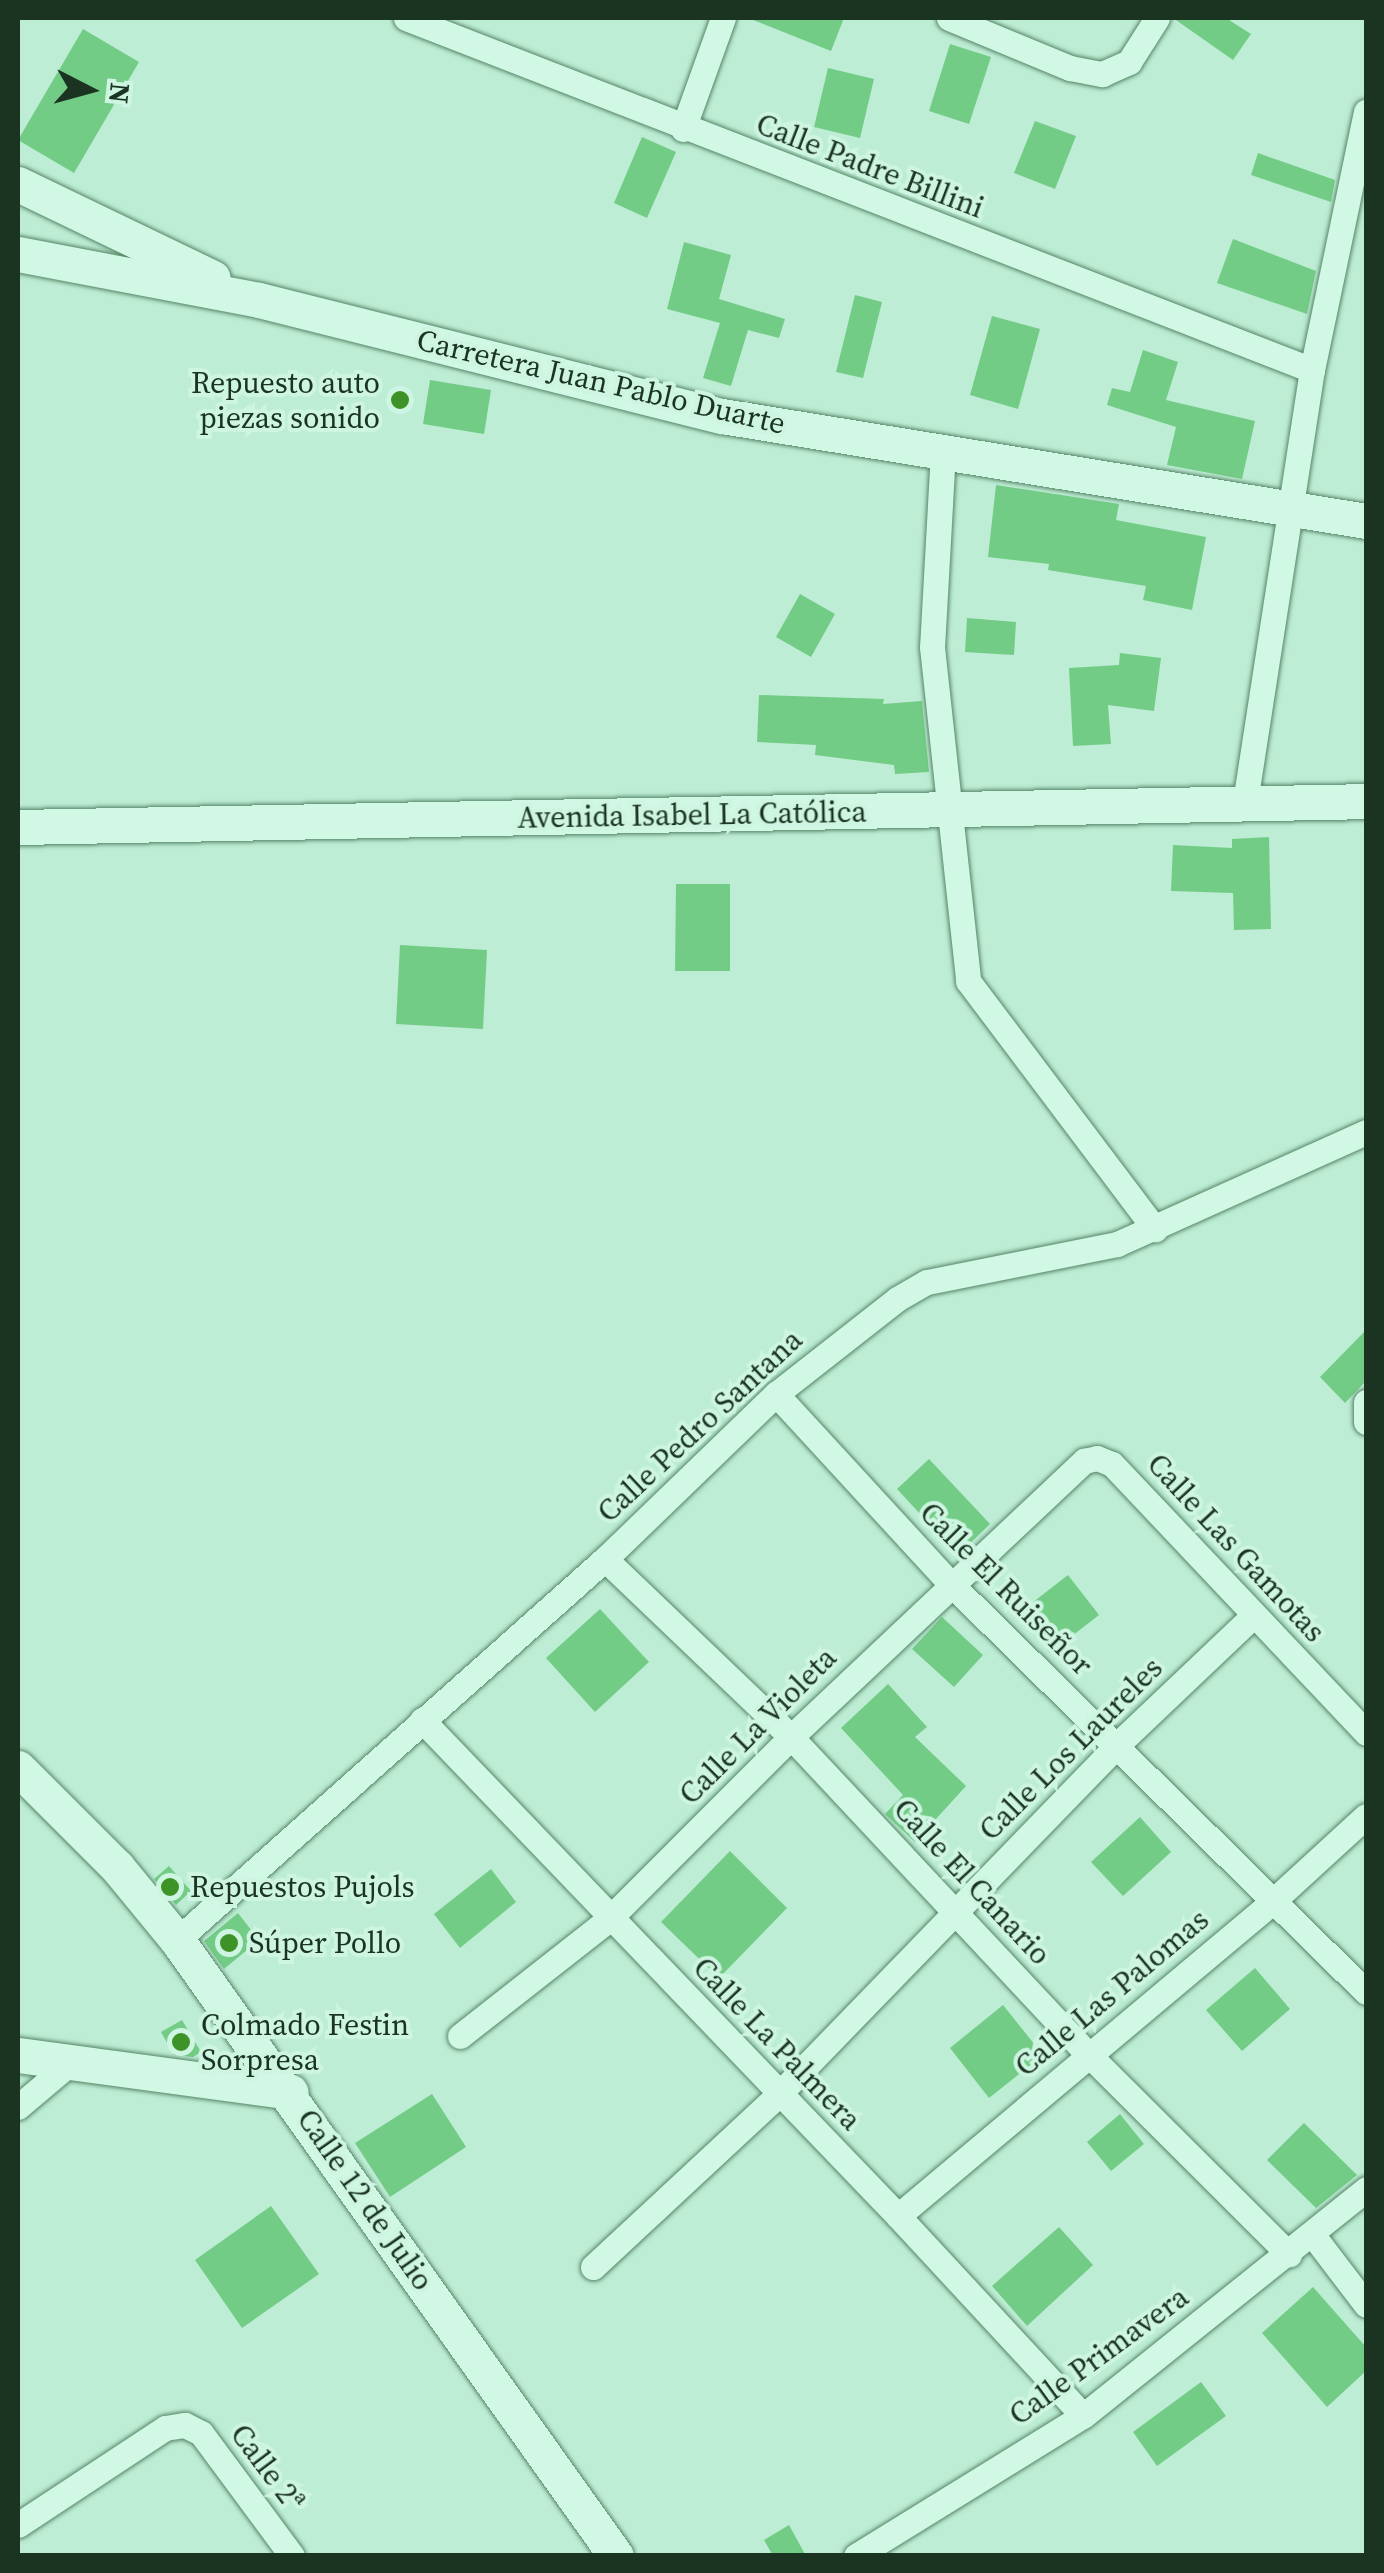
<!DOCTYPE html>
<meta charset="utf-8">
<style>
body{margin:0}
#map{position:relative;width:1384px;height:2573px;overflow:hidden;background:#bdedd5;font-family:"Source Serif 4",serif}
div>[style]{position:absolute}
.building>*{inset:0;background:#73cc86}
.roads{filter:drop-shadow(0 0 2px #568566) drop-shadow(0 0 2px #568566)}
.street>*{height:25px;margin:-12.5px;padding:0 12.5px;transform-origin:12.5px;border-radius:12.5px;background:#d0f8e4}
.secondary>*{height:35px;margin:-17.5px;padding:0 17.5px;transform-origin:17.5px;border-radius:17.5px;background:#d0f8e4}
.dots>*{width:28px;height:28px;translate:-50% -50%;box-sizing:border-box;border:5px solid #cdf5e1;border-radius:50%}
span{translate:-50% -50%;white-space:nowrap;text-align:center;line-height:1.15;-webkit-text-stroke:8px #cdf5e1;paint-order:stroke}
.street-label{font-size:30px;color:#1b3422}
.poi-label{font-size:30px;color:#1b3422}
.right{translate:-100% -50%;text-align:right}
.left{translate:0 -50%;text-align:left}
.frame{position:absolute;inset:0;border:20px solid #1b3422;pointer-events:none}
.north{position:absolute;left:40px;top:40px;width:100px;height:100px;-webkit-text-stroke:8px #cdf5e1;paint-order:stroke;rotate:96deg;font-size:28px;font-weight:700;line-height:40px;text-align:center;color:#1b3422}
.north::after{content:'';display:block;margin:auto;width:35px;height:45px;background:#1b3422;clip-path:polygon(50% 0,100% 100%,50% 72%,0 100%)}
</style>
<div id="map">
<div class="building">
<div style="clip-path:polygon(748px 18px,844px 18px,831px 51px)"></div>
<div style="clip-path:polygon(1173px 18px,1226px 18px,1251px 34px,1233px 60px)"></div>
<div style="clip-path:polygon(83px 29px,139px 62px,74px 173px,18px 140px)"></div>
<div style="clip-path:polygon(950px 44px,991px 57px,969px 124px,929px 111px)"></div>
<div style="clip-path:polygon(828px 68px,874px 79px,860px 138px,814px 127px)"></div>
<div style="clip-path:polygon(1035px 121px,1076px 136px,1055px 189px,1014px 173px)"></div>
<div style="clip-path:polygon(642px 137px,676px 152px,647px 218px,614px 203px)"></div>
<div style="clip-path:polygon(1258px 153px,1335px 180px,1331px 202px,1251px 175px)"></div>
<div style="clip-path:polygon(1233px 239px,1316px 271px,1307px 314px,1217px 283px)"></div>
<div style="clip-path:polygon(684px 242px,731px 255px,719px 299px,785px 319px,779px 338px,748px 330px,731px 386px,703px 378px,720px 323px,667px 309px)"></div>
<div style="clip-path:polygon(855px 295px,882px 302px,863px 378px,836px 372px)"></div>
<div style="clip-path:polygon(992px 316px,1040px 329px,1018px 409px,970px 395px)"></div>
<div style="clip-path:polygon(1143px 350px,1178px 362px,1166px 400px,1255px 421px,1242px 479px,1167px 465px,1176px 427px,1107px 405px,1112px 388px,1130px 392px)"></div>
<div style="clip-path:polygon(430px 380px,491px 390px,484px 434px,423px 424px)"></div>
<div style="clip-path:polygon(996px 485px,1119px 504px,1116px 520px,1206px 537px,1192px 610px,1143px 600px,1146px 586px,1048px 570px,1049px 564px,988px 557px)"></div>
<div style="clip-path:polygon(800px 594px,835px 614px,811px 657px,776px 637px)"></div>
<div style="clip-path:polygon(967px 618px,1016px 622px,1014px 655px,965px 652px)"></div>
<div style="clip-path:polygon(1120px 653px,1161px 658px,1154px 711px,1108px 705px,1111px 744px,1073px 746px,1069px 668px,1119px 665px)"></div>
<div style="clip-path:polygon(759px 695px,884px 699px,883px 704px,922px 701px,929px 772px,895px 774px,894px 765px,815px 755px,816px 745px,757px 742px)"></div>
<div style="clip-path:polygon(1269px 837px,1271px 929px,1234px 930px,1233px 893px,1171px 891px,1173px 845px,1232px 848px,1232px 839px)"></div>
<div style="clip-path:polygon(676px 884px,730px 884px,730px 971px,675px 971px)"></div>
<div style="clip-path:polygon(400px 945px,487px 950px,483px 1029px,396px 1024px)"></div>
<div style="clip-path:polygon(1366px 1330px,1366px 1381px,1345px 1403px,1320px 1377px)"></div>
<div style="clip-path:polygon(929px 1459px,990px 1524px,958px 1555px,897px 1489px)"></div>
<div style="clip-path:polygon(1068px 1575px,1099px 1615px,1050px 1653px,1019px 1613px)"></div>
<div style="clip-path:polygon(600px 1609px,649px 1662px,595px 1712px,546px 1658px)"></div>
<div style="clip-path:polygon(942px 1617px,983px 1655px,954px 1687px,912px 1649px)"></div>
<div style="clip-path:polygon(888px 1684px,927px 1727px,915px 1737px,966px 1786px,915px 1842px,885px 1814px,903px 1795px,841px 1728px)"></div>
<div style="clip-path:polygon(1140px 1817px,1171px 1852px,1123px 1896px,1091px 1862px)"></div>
<div style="clip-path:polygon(730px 1851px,787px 1908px,719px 1978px,661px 1922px)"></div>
<div style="clip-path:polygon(169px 1866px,191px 1891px,176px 1905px,154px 1879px)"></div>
<div style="clip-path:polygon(491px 1869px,516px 1902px,460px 1948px,434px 1914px)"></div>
<div style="clip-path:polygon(238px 1913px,259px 1940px,224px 1969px,204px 1941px)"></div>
<div style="clip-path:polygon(1255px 1968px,1290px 2009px,1242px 2051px,1206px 2010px)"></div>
<div style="clip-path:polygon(1003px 2005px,1043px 2055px,989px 2098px,950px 2048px)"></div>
<div style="clip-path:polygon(182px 2020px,201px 2052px,193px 2057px,174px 2055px,161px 2032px)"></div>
<div style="clip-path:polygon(432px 2094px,466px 2147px,390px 2197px,355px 2143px)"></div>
<div style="clip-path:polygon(1120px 2114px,1144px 2144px,1111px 2171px,1087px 2142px)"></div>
<div style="clip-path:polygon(1304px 2123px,1357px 2175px,1316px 2208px,1267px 2160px)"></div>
<div style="clip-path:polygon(271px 2206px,319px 2274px,242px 2328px,195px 2260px)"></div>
<div style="clip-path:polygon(1059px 2227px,1093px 2265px,1027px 2326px,992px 2286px)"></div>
<div style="clip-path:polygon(1313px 2287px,1366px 2347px,1366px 2371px,1327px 2407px,1262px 2333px)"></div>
<div style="clip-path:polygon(1201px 2382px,1226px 2416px,1157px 2466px,1133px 2432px)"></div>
<div style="clip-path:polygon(789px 2525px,806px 2556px,773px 2556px,764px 2540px)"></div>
</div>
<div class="roads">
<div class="street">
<div style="left:406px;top:18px;width:972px;rotate:21.23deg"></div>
<div style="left:949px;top:18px;width:131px;rotate:22.5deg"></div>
<div style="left:1070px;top:68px;width:33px;rotate:11deg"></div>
<div style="left:1102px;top:74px;width:30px;rotate:-24deg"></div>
<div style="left:1129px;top:62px;width:52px;rotate:-57.5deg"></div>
<div style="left:683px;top:129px;width:118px;rotate:-70.2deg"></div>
<div style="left:943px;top:451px;width:196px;rotate:93.2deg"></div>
<div style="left:932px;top:647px;width:336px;rotate:83.8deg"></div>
<div style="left:968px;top:981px;width:311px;rotate:53deg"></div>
<div style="left:1245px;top:802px;width:437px;rotate:-81.2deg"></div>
<div style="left:1312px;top:370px;width:264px;rotate:-78.2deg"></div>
<div style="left:776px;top:1394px;width:258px;rotate:47.4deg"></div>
<div style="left:951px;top:1584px;width:582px;rotate:44.51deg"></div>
<div style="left:1366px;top:1402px;width:20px;rotate:90deg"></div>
<div style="left:605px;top:1559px;width:257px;rotate:43.7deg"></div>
<div style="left:791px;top:1737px;width:434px;rotate:46.9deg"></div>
<div style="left:1088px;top:2054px;width:284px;rotate:44.9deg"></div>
<div style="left:422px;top:1720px;width:687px;rotate:46.18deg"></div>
<div style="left:898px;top:2216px;width:272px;rotate:47.2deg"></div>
<div style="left:177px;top:1940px;width:573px;rotate:-41.68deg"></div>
<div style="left:605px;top:1559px;width:238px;rotate:-44deg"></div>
<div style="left:776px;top:1394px;width:154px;rotate:-38.1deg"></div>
<div style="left:897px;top:1299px;width:34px;rotate:-30deg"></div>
<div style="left:927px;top:1282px;width:194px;rotate:-11.3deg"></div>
<div style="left:1117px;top:1244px;width:273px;rotate:-24.2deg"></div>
<div style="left:460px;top:2036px;width:189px;rotate:-38.1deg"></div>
<div style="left:609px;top:1919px;width:257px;rotate:-45deg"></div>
<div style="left:791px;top:1737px;width:403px;rotate:-43.3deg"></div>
<div style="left:1084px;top:1461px;width:13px;rotate:-13deg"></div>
<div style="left:1097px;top:1458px;width:16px;rotate:22deg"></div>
<div style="left:1112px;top:1464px;width:370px;rotate:46.6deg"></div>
<div style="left:18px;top:2107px;width:68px;rotate:-40.2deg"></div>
<div style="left:898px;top:2216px;width:488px;rotate:-40deg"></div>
<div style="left:1272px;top:1902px;width:127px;rotate:-42.5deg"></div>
<div style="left:1312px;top:2234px;width:89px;rotate:52.7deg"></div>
<div style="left:593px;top:2267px;width:255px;rotate:-42.9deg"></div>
<div style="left:780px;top:2093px;width:484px;rotate:-45.9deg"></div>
<div style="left:1117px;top:1745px;width:189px;rotate:-43.5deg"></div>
<div style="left:18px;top:2525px;width:176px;rotate:-33.4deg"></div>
<div style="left:165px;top:2428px;width:20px;rotate:-9deg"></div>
<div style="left:185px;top:2425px;width:18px;rotate:27deg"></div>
<div style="left:201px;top:2433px;width:153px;rotate:53.5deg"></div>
<div style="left:856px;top:2556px;width:267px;rotate:-31.7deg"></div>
<div style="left:1083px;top:2416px;width:363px;rotate:-38.7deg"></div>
</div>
<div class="secondary">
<div style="left:18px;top:184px;width:216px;rotate:25.7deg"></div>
<div style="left:18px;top:254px;width:245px;rotate:10.8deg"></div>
<div style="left:259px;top:300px;width:477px;rotate:14.1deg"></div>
<div style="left:722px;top:416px;width:653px;rotate:9.26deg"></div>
<div style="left:18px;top:827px;width:1348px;rotate:-1.1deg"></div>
<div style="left:18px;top:1768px;width:140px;rotate:45deg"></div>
<div style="left:117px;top:1867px;width:94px;rotate:50.6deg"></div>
<div style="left:177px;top:1940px;width:756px;rotate:54.52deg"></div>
<div style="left:18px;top:2055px;width:275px;rotate:7.7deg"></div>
</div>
</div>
<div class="dots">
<div style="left:400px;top:400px;background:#3d9327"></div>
<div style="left:170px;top:1887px;background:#3d9327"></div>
<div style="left:229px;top:1943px;background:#3d9327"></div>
<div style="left:181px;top:2042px;background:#3d9327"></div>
</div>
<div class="street-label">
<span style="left:870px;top:166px;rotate:21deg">Calle Padre Billini</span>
<span style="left:601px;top:382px;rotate:13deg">Carretera Juan Pablo Duarte</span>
<span style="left:692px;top:815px;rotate:-1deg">Avenida Isabel La Católica</span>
<span style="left:700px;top:1426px;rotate:-43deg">Calle Pedro Santana</span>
<span style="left:1236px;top:1548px;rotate:47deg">Calle Las Gamotas</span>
<span style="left:1006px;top:1589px;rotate:45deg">Calle El Ruiseñor</span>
<span style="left:758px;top:1726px;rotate:-45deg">Calle La Violeta</span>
<span style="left:1071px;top:1749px;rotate:-45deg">Calle Los Laureles</span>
<span style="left:972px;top:1882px;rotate:47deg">Calle El Canario</span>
<span style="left:1112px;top:1993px;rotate:-40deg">Calle Las Palomas</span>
<span style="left:777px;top:2044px;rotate:46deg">Calle La Palmera</span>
<span style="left:365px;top:2200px;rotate:55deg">Calle 12 de Julio</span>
<span style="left:1099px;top:2356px;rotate:-36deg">Calle Primavera</span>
<span style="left:267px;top:2468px;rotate:53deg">Calle 2ª</span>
</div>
<div class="poi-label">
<span class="right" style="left:380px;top:400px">Repuesto auto<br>piezas sonido</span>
<span class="left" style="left:190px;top:1887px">Repuestos Pujols</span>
<span class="left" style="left:249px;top:1943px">Súper Pollo</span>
<span class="left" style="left:201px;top:2042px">Colmado Festin<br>Sorpresa</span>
</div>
<div class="frame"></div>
<div class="north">N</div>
</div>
